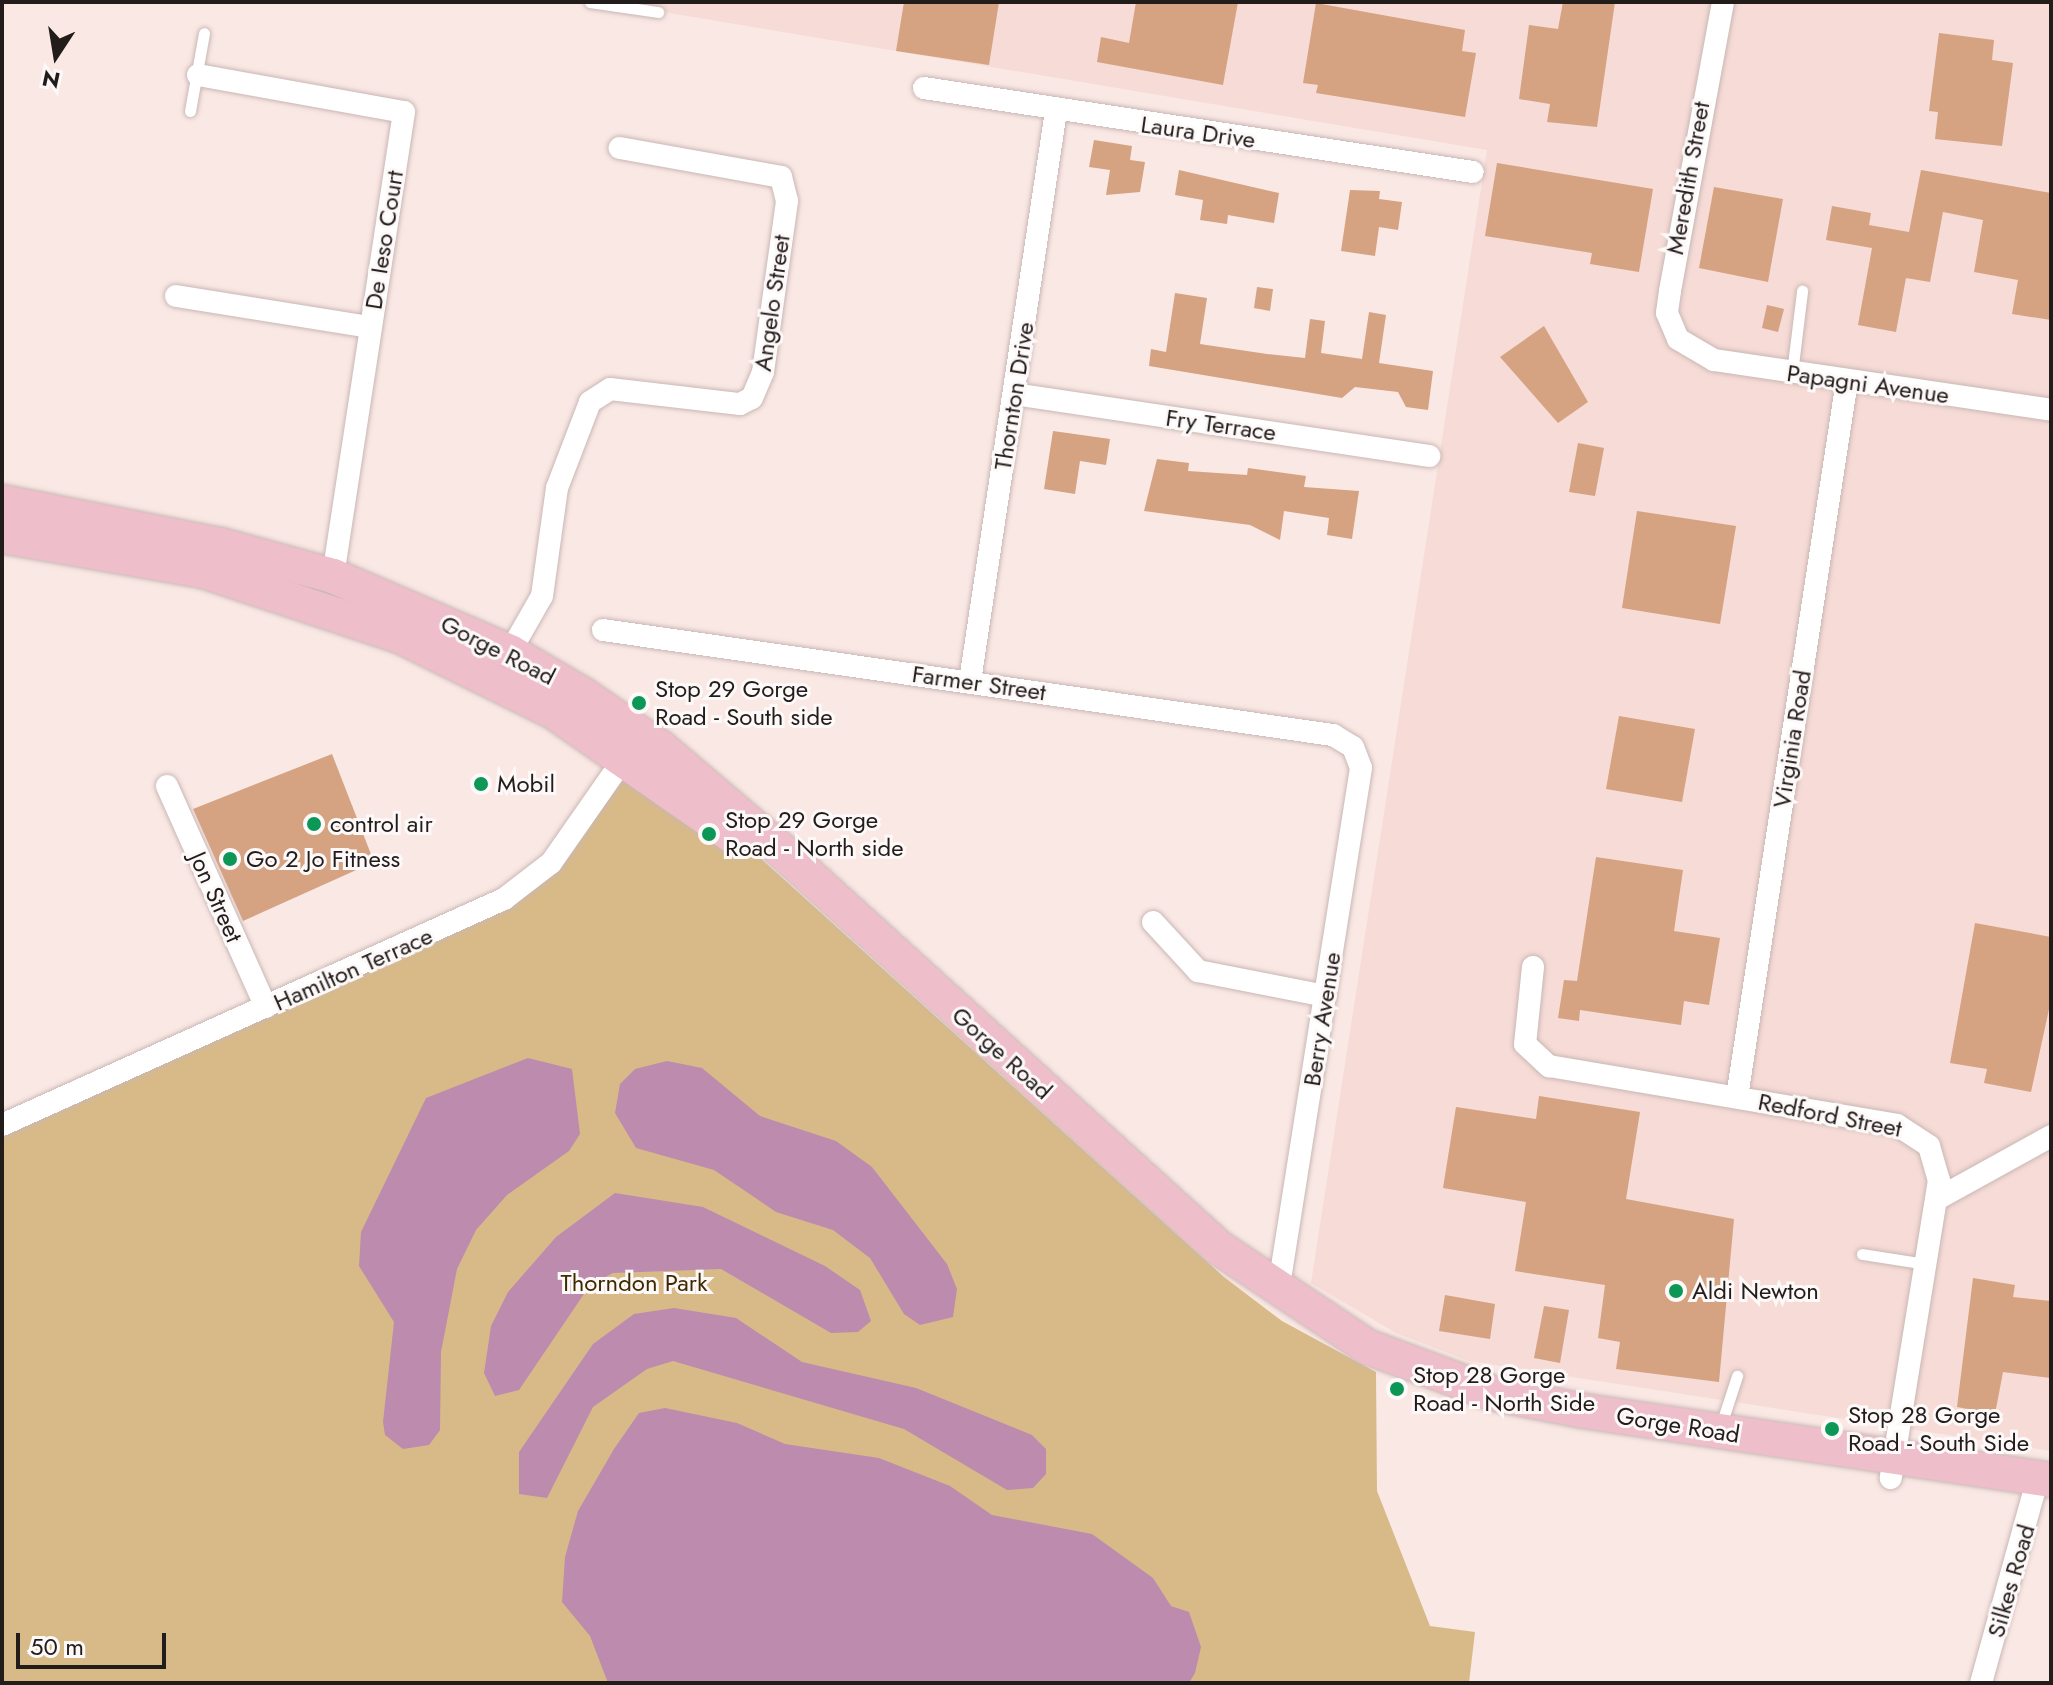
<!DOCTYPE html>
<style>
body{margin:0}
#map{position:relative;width:2053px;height:1685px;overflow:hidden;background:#fae8e5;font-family:Jost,sans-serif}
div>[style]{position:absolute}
.built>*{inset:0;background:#f6dbd6}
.green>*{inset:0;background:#d8ba89}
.water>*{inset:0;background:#bc8bad}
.building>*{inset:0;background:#d5a282}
.roads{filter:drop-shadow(0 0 2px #c9b7b4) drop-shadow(0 0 2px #c9b7b4)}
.service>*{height:11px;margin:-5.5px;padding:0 5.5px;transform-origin:5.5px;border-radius:5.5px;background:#fff}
.minor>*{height:22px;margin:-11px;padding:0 11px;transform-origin:11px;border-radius:11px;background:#fff}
.primary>*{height:34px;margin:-17px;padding:0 17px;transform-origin:17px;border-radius:17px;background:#efbecb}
.dots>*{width:22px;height:22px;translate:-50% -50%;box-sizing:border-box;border:4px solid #fdf9f8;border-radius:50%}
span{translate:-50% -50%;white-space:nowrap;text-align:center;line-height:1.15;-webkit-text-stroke:6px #fdf9f8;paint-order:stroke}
.street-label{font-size:24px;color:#221c1b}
.poi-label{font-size:24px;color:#221c1b}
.left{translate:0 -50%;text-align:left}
.park-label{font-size:24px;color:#3f2a00}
.frame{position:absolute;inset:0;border:4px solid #221c1b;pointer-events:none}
.north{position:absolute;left:16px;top:16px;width:80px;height:80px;-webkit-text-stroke:6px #fdf9f8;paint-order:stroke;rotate:192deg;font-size:22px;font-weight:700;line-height:32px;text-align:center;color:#221c1b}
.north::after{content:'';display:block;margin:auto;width:28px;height:36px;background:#221c1b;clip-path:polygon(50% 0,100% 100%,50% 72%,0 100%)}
.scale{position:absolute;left:16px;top:1633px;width:150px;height:36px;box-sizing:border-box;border:4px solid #221c1b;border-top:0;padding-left:10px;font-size:24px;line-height:28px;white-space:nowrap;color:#221c1b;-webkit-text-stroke:6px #fdf9f8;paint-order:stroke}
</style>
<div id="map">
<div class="built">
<div style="clip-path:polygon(604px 2px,2051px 2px,2051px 1451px,1469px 1361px,1396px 1333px,1311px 1283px,1487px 150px)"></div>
</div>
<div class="green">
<div style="clip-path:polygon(625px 758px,757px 855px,1224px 1277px,1282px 1321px,1376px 1372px,1377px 1491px,1430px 1626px,1475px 1632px,1469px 1683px,2px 1683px,2px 1125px,526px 884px)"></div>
</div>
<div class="water">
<div style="clip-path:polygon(528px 1058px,572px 1069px,580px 1134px,569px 1151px,507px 1195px,476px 1230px,457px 1269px,441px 1352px,440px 1430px,429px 1445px,403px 1449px,385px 1435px,383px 1422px,394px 1322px,359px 1266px,361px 1232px,426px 1098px)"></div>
<div style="clip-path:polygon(667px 1061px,702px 1068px,760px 1116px,836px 1141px,872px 1167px,947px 1264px,957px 1289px,953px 1317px,920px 1325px,904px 1314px,870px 1258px,833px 1230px,776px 1212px,714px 1170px,636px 1148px,615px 1113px,620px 1084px,635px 1069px)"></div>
<div style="clip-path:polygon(615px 1193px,703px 1207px,825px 1266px,860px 1290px,871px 1321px,858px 1332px,831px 1333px,721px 1269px,613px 1273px,590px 1285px,519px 1390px,495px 1396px,484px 1373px,491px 1326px,508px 1292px,556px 1237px)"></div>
<div style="clip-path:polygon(674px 1308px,736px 1318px,802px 1362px,916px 1388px,1032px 1435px,1046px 1449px,1046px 1474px,1033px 1488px,1007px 1490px,904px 1429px,673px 1361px,647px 1369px,593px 1407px,547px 1498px,519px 1494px,519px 1452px,593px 1344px,634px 1314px)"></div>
<div style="clip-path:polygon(665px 1408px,737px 1423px,785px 1444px,879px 1458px,950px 1486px,992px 1515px,1092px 1534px,1153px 1578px,1171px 1606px,1189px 1612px,1201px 1647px,1195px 1673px,1189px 1683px,608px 1683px,590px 1636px,562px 1602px,565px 1557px,578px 1511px,614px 1449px,639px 1413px)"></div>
</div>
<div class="building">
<div style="clip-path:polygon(904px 2px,999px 2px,989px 65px,896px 51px)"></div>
<div style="clip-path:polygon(1136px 2px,1238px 2px,1223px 85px,1097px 62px,1101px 37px,1129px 43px)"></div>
<div style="clip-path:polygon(1563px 2px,1615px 2px,1597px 127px,1547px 122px,1550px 104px,1519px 99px,1529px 25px,1558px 29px)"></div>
<div style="clip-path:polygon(1316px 3px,1465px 30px,1462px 51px,1476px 53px,1465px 117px,1316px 93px,1318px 85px,1303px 83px)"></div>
<div style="clip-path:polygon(1939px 33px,1994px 40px,1992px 60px,2013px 63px,2002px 146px,1935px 139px,1938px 112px,1929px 111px)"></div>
<div style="clip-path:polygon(1094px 140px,1132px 146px,1130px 160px,1145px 162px,1140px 192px,1106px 195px,1110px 170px,1089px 167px)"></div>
<div style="clip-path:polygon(1497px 163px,1653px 189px,1639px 272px,1590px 264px,1592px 253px,1485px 236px)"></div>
<div style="clip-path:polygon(1179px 170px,1279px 193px,1274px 223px,1228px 215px,1227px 224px,1200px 220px,1203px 200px,1175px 195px)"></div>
<div style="clip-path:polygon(1921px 170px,2051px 193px,2051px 320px,2012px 314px,2018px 280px,1974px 272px,1983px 220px,1943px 212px,1930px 282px,1906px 278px,1896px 332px,1858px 325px,1872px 248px,1826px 240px,1832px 206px,1871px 213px,1869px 225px,1909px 232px)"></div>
<div style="clip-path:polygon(1714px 187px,1783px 199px,1768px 282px,1699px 268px)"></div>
<div style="clip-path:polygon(1350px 190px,1380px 191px,1379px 199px,1402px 202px,1398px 230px,1379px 227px,1375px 256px,1341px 251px)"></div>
<div style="clip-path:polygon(1257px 287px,1273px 289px,1270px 311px,1254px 308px)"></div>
<div style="clip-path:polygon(1175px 293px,1207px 298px,1200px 344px,1267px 354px,1305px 358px,1310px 319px,1325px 321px,1321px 353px,1362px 359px,1369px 312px,1386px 315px,1379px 363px,1433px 371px,1428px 410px,1406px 407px,1398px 392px,1355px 387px,1342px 398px,1149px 366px,1151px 349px,1166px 352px)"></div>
<div style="clip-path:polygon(1767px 305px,1784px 309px,1778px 332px,1762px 328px)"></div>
<div style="clip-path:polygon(1544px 326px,1588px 402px,1558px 423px,1500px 357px)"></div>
<div style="clip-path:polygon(1053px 431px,1110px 439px,1106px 465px,1080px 461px,1075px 494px,1044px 489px)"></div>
<div style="clip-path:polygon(1578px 443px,1604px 448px,1595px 496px,1569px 492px)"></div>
<div style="clip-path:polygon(1157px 459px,1189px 463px,1188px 471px,1247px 475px,1248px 468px,1306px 476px,1304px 487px,1359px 491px,1352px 539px,1327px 535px,1329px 518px,1284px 511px,1280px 540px,1250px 525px,1144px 511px)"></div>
<div style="clip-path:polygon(1637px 511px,1736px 526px,1720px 624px,1622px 608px)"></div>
<div style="clip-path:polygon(1619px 716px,1695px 729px,1682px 802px,1606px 789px)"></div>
<div style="clip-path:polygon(332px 754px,374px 862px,243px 921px,193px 809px)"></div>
<div style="clip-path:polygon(1596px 857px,1683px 870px,1674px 931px,1720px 938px,1709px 1005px,1684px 1001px,1681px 1025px,1580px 1010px,1579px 1021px,1558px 1018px,1564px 980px,1577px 981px)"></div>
<div style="clip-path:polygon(1975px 923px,2051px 937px,2051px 1000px,2031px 1092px,1984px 1083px,1987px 1069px,1950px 1063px)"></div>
<div style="clip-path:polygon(1539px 1096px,1640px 1112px,1626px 1199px,1734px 1219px,1719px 1382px,1616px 1369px,1620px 1342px,1598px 1338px,1605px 1285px,1515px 1271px,1526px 1202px,1443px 1188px,1456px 1107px,1536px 1119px)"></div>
<div style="clip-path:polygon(1973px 1278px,2015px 1285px,2013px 1297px,2051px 1301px,2051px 1378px,2003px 1372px,1995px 1414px,1957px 1407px)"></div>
<div style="clip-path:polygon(1445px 1295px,1495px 1304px,1490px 1339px,1439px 1331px)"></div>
<div style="clip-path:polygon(1544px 1306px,1569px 1310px,1560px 1363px,1534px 1358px)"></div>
</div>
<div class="roads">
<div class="service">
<div style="left:590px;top:2px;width:69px;rotate:8.4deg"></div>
<div style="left:190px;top:111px;width:79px;rotate:-79.8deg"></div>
<div style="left:1792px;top:373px;width:83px;rotate:-83deg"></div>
<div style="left:1862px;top:1254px;width:65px;rotate:8.9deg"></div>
<div style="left:1720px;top:1428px;width:55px;rotate:-71.9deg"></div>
</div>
<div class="minor">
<div style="left:1723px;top:2px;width:294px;rotate:100.4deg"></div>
<div style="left:1670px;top:291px;width:22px;rotate:98deg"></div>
<div style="left:1667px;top:313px;width:28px;rotate:67deg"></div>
<div style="left:1678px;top:339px;width:42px;rotate:30.3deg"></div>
<div style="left:1714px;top:360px;width:341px;rotate:8.4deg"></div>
<div style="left:198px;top:75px;width:209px;rotate:10.2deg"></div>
<div style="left:404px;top:112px;width:469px;rotate:98.7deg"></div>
<div style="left:924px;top:88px;width:555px;rotate:8.7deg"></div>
<div style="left:176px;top:296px;width:196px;rotate:9.1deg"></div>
<div style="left:1014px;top:394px;width:420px;rotate:8.5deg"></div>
<div style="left:603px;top:630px;width:738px;rotate:8.19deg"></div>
<div style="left:1333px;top:735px;width:23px;rotate:31deg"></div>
<div style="left:1353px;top:747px;width:22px;rotate:69deg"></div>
<div style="left:1361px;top:768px;width:531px;rotate:99deg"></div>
<div style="left:510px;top:652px;width:64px;rotate:-60.3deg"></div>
<div style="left:542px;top:596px;width:109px;rotate:-82.1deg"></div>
<div style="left:557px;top:488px;width:92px;rotate:-69deg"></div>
<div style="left:590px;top:402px;width:24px;rotate:-33deg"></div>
<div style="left:610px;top:389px;width:131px;rotate:6.6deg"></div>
<div style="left:740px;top:404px;width:13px;rotate:-27deg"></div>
<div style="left:752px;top:398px;width:28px;rotate:-67deg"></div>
<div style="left:763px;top:372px;width:173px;rotate:-82deg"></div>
<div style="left:787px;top:201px;width:25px;rotate:-104deg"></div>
<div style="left:781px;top:177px;width:164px;rotate:-169.8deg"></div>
<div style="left:970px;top:681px;width:576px;rotate:-81.42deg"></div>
<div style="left:167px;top:786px;width:242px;rotate:65.9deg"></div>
<div style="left:1153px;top:922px;width:67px;rotate:47.4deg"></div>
<div style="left:1198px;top:971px;width:130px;rotate:11.1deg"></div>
<div style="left:1533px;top:967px;width:77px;rotate:95.9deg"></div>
<div style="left:1525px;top:1044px;width:33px;rotate:43deg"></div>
<div style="left:1549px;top:1066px;width:353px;rotate:9.6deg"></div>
<div style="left:1897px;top:1125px;width:38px;rotate:33deg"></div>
<div style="left:1929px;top:1146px;width:35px;rotate:74deg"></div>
<div style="left:1939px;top:1180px;width:302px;rotate:99.2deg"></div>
<div style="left:1737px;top:1097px;width:724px;rotate:-81.27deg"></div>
<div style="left:2px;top:1125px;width:551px;rotate:-24.24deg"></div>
<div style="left:504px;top:899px;width:59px;rotate:-37.5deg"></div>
<div style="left:551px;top:863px;width:136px;rotate:-55.1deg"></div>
<div style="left:1937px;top:1199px;width:130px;rotate:-28.9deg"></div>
<div style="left:1981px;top:1683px;width:213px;rotate:-74.5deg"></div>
</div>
<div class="primary">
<div style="left:2px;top:502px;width:222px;rotate:11.2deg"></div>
<div style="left:220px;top:545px;width:117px;rotate:15.3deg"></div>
<div style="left:333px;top:576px;width:193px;rotate:23.2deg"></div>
<div style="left:510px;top:652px;width:87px;rotate:30.4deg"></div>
<div style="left:585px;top:696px;width:92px;rotate:34.4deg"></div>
<div style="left:661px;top:748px;width:160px;rotate:40.4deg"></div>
<div style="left:783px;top:852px;width:588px;rotate:42.24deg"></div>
<div style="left:1218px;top:1247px;width:180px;rotate:33.7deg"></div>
<div style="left:1368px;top:1347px;width:132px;rotate:20.4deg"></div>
<div style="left:1492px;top:1393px;width:94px;rotate:11.1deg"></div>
<div style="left:1584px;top:1411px;width:472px;rotate:8.4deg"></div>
<div style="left:2px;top:536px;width:205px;rotate:9.8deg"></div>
<div style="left:204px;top:571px;width:209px;rotate:18.4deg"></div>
<div style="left:402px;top:637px;width:169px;rotate:26.3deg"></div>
<div style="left:554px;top:712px;width:224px;rotate:34.8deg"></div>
</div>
</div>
<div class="dots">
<div style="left:639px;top:703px;background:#0d9757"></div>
<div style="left:481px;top:784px;background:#0d9757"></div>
<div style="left:314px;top:824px;background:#0d9757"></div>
<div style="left:709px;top:834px;background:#0d9757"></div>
<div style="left:230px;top:859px;background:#0d9757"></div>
<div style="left:1676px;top:1291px;background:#0d9757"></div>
<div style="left:1397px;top:1389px;background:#0d9757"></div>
<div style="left:1832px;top:1429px;background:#0d9757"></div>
</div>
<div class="street-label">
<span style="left:1198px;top:132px;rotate:8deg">Laura Drive</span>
<span style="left:1688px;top:178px;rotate:-80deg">Meredith Street</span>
<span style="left:384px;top:240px;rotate:-81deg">De Ieso Court</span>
<span style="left:772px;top:303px;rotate:-82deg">Angelo Street</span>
<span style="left:1868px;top:384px;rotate:8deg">Papagni Avenue</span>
<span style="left:1014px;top:396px;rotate:-81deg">Thornton Drive</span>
<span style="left:1221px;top:425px;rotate:8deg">Fry Terrace</span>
<span style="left:498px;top:650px;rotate:27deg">Gorge Road</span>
<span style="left:979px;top:683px;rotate:8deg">Farmer Street</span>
<span style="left:1792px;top:739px;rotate:-81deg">Virginia Road</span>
<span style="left:216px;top:897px;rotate:66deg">Jon Street</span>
<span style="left:353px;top:969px;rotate:-24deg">Hamilton Terrace</span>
<span style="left:1322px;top:1019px;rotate:-81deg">Berry Avenue</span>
<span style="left:1002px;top:1053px;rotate:42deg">Gorge Road</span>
<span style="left:1830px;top:1115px;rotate:11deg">Redford Street</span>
<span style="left:1678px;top:1425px;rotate:9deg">Gorge Road</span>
<span style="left:2011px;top:1581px;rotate:-74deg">Silkes Road</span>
</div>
<div class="poi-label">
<span class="left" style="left:655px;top:703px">Stop 29 Gorge<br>Road - South side</span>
<span class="left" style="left:497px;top:784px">Mobil</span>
<span class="left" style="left:725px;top:834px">Stop 29 Gorge<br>Road - North side</span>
<span class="left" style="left:330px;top:824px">control air</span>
<span class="left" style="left:246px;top:859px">Go 2 Jo Fitness</span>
<span class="left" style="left:1692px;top:1291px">Aldi Newton</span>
<span class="left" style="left:1413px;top:1389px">Stop 28 Gorge<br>Road - North Side</span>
<span class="left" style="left:1848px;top:1429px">Stop 28 Gorge<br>Road - South Side</span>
</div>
<div class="park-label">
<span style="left:634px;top:1283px">Thorndon Park</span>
</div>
<div class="frame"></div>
<div class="north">N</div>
<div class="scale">50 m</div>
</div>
